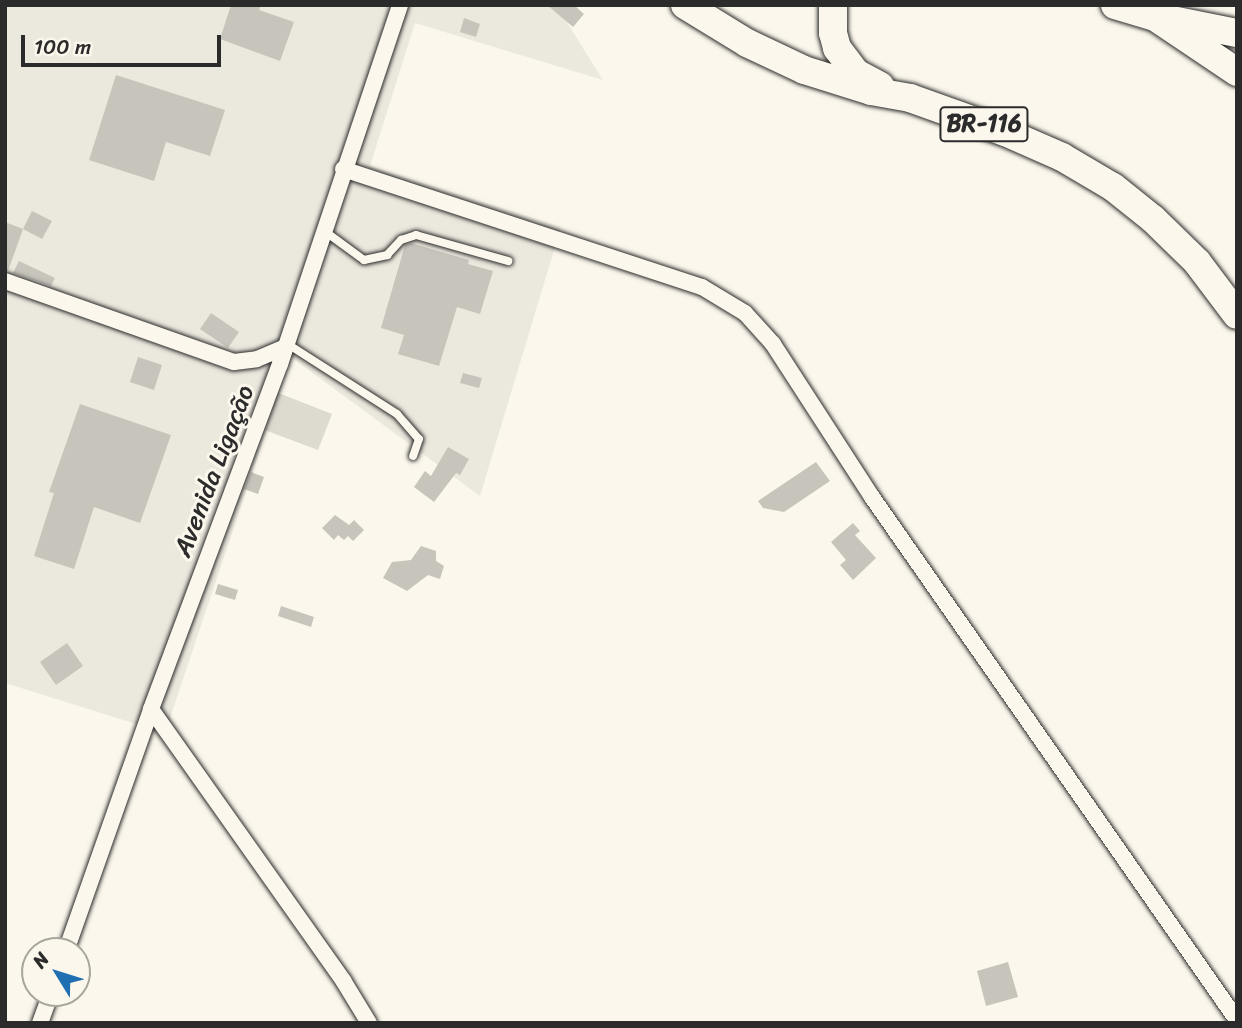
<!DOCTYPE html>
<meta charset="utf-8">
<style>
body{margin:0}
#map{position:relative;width:1242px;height:1028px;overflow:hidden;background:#fbf7ec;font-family:Sriracha,sans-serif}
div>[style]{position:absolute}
.built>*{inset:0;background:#ebe8de}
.green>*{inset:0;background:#dddad0}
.building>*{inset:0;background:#c7c4bc}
.roads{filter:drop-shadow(0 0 2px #2b2b2b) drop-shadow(0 0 2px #2b2b2b)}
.lane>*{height:8px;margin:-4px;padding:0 4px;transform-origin:4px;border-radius:4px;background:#fbf7ec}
.street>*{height:16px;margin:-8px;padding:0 8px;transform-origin:8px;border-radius:8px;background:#fbf7ec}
.highway>*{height:28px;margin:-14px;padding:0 14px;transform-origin:14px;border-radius:14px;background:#fbf7ec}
span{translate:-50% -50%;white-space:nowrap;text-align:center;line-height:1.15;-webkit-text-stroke:6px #fbf7ec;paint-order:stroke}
.shield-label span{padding:2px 5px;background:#fbf7ec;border:2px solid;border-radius:5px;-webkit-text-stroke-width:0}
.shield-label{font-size:24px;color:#2b2b2b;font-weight:700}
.street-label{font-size:26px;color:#2b2b2b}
.frame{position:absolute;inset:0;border:7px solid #2b2b2b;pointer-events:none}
.north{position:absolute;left:21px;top:937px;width:70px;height:70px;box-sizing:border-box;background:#fbf7ec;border:2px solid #a8a59f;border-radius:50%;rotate:308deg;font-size:19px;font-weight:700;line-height:28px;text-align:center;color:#2b2b2b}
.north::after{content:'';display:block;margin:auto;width:24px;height:32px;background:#1f6fb2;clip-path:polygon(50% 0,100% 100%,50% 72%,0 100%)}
.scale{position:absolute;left:21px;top:35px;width:200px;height:32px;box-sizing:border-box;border:4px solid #2b2b2b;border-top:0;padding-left:9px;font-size:21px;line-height:24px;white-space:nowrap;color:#2b2b2b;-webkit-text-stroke:5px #fbf7ec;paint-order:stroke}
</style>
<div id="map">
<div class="built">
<div style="clip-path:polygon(5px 5px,556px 5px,603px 80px,415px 23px,370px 166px,561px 227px,480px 496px,291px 357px,165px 733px,5px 683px)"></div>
</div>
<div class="green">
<div style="clip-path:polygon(276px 392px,332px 414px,318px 450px,262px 429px)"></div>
</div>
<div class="building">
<div style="clip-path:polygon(231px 5px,261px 5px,259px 10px,294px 22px,280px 61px,220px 39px)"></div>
<div style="clip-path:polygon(547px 5px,574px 5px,584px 14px,573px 27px)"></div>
<div style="clip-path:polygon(464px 18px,480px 24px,476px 37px,460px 32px)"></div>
<div style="clip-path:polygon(116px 75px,225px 110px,210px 156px,166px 142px,154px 181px,89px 160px)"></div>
<div style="clip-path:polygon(32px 211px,52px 221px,42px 239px,23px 229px)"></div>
<div style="clip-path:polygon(5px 222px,23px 229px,8px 271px,5px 271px)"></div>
<div style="clip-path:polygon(411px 243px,469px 260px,468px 264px,493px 271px,480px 314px,457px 307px,439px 366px,398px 354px,404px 335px,381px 328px,405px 245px)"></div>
<div style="clip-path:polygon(19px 261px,55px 278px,51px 286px,13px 273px)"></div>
<div style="clip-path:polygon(211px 313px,239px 332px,228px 348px,200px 329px)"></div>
<div style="clip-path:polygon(138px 357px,162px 365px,154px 390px,130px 382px)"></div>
<div style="clip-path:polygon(463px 373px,482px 378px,479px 388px,460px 383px)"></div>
<div style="clip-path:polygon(80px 404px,171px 435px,140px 523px,94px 507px,74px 569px,34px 556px,54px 493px,49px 492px)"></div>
<div style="clip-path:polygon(448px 447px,469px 459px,460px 475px,456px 473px,434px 502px,414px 487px,425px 471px,431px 476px)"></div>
<div style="clip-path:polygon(816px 462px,830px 481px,784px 512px,763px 508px,758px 501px)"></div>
<div style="clip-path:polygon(251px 472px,264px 477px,258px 494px,244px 489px)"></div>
<div style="clip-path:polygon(335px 515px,349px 525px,354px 520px,364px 530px,353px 541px,348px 536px,344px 540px,338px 535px,334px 540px,322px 528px)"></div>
<div style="clip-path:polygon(853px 523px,860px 531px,855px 535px,876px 558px,853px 580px,840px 565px,846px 560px,831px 542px)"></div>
<div style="clip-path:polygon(421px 546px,436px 551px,436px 561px,444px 566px,440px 579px,428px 575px,407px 591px,383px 578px,392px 562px,411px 560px)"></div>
<div style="clip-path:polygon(218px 584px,238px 590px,235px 600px,215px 594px)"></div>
<div style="clip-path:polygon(281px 606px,314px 617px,311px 627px,278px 616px)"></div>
<div style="clip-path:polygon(67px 643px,83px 666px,56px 685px,40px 662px)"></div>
<div style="clip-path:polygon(1008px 962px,1018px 997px,986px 1006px,977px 971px)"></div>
</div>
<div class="roads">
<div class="lane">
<div style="left:323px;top:230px;width:51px;rotate:36.2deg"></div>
<div style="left:364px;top:260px;width:24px;rotate:-12deg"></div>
<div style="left:387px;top:255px;width:21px;rotate:-47deg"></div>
<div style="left:401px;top:240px;width:16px;rotate:-18deg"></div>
<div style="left:416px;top:235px;width:96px;rotate:15.8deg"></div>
<div style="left:286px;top:343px;width:132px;rotate:32.6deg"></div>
<div style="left:397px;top:414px;width:33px;rotate:49deg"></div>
<div style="left:419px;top:439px;width:18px;rotate:109deg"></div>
</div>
<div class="street">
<div style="left:343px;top:169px;width:378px;rotate:18.2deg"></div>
<div style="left:702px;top:287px;width:50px;rotate:31.2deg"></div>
<div style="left:745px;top:313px;width:42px;rotate:47.9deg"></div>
<div style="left:773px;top:344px;width:182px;rotate:57.1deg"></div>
<div style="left:872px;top:497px;width:638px;rotate:55.09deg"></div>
<div style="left:5px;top:281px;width:243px;rotate:19.5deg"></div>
<div style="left:234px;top:362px;width:23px;rotate:-7deg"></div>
<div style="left:257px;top:359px;width:30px;rotate:-23deg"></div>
<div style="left:151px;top:709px;width:334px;rotate:54.7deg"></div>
<div style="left:344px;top:982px;width:48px;rotate:58.6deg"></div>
<div style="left:66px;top:951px;width:256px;rotate:-70.6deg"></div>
<div style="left:151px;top:709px;width:368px;rotate:-69.5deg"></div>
<div style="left:280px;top:364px;width:379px;rotate:-71.5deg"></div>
<div style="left:40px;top:1023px;width:32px;rotate:-70deg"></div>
</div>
<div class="highway">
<div style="left:685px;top:5px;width:73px;rotate:31.5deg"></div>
<div style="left:747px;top:43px;width:63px;rotate:25.3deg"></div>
<div style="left:804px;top:70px;width:70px;rotate:17.4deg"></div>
<div style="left:871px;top:91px;width:40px;rotate:10deg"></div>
<div style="left:910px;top:98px;width:101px;rotate:19.7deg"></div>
<div style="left:1005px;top:132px;width:62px;rotate:23.7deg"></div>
<div style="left:1062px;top:157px;width:59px;rotate:30.5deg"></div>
<div style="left:1113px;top:187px;width:51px;rotate:38.7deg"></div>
<div style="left:1153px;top:219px;width:62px;rotate:44.3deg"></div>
<div style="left:1197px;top:262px;width:66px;rotate:53deg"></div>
<div style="left:833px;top:5px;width:28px;rotate:90deg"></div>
<div style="left:833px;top:33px;width:16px;rotate:75deg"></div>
<div style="left:837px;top:48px;width:31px;rotate:53deg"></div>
<div style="left:856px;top:73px;width:27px;rotate:28deg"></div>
<div style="left:1115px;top:5px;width:42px;rotate:16.7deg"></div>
<div style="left:1155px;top:17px;width:99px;rotate:33.9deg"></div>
<div style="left:1167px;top:19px;width:71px;rotate:11.3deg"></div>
</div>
</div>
<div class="shield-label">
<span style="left:984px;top:124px">BR-116</span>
</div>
<div class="street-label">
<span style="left:214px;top:471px;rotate:-69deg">Avenida Ligação</span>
</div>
<div class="frame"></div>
<div class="north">N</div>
<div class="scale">100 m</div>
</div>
